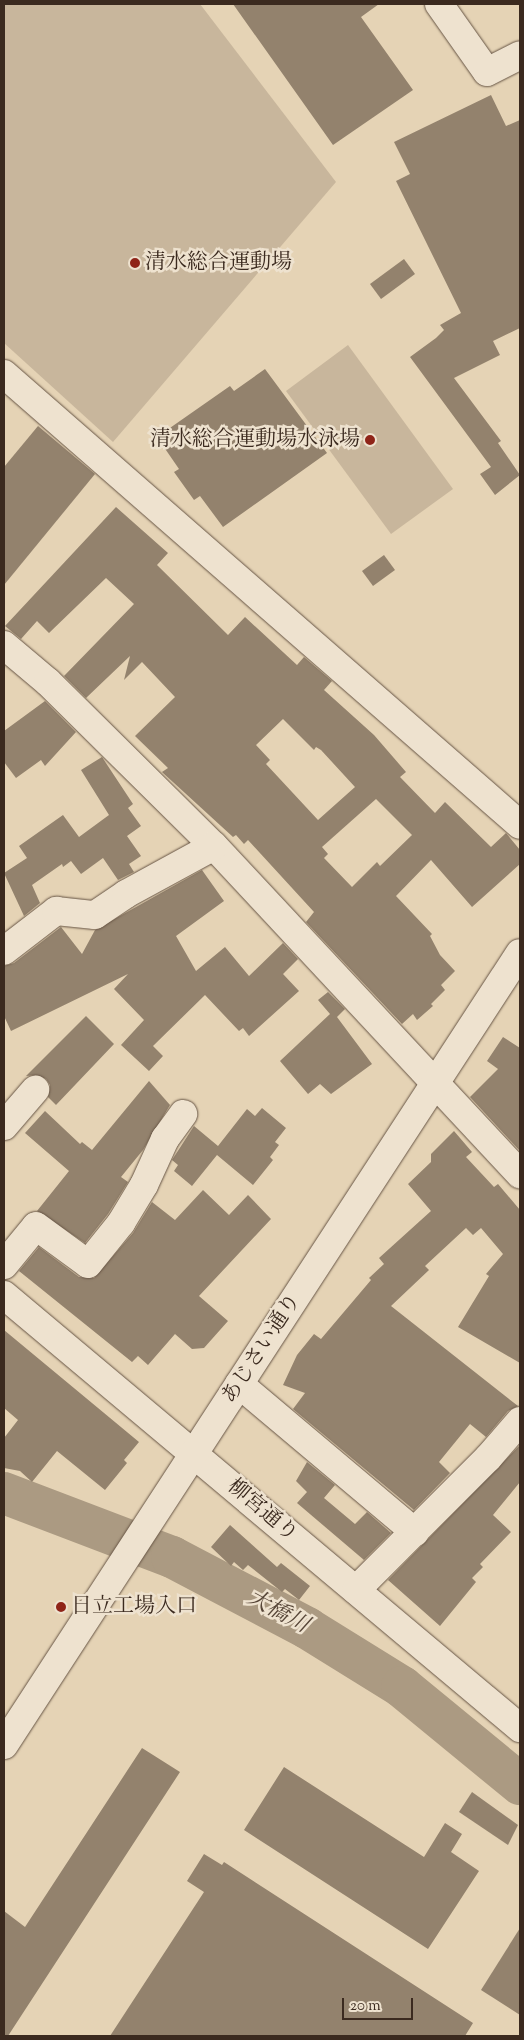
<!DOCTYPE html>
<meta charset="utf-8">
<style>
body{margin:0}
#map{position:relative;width:524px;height:2040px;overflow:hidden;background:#e5d3b5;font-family:"Sorts Mill Goudy","Noto Serif JP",serif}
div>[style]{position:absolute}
.green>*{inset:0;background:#c8b69c}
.river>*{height:42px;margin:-21px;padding:0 21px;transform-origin:21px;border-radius:21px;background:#ab9a82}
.building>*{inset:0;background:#93826d}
.roads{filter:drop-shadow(0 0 1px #665444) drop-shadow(0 0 1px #665444)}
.minor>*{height:28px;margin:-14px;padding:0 14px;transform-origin:14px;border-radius:14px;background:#eee2cf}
.dots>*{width:14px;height:14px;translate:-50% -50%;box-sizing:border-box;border:2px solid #eee2cf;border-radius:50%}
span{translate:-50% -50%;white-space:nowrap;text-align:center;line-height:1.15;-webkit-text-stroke:5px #eee2cf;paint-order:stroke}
.poi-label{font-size:21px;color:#3b2a1f}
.left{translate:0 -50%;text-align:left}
.right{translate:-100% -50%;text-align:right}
.street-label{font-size:21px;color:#3b2a1f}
.water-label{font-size:22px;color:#574638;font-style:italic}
.frame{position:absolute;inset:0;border:5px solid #3b2a1f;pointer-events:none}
.scale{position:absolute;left:342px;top:1998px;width:71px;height:22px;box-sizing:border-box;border:2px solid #3b2a1f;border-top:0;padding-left:6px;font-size:15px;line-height:18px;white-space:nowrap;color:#3b2a1f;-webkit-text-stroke:4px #eee2cf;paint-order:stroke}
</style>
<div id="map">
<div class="green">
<div style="clip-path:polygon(4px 4px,200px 4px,336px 182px,113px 442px,4px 343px)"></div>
<div style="clip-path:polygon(348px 345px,453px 489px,391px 534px,286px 391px)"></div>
</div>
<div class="river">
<div style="left:4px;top:1493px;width:180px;rotate:20.9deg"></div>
<div style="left:172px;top:1557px;width:153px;rotate:27.7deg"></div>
<div style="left:307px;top:1628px;width:112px;rotate:31.8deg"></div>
<div style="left:402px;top:1687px;width:153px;rotate:39.4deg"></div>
</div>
<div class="building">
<div style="clip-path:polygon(233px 4px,379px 4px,361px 17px,413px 90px,333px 145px)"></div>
<div style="clip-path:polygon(491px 95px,506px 126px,520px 120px,520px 328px,493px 341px,500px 355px,454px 378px,501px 441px,498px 443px,520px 475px,495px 495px,480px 474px,491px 467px,410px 357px,436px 338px,444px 330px,440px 325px,461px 313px,396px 181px,410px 174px,394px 142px)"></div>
<div style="clip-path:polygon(404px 259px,415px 274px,381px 299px,370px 284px)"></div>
<div style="clip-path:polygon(265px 369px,327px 453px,223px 527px,200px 496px,194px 500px,174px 472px,179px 469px,157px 437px,230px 386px,234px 391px)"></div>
<div style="clip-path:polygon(38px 426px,95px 474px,4px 585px,4px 467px)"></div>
<div style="clip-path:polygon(evenodd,116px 507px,168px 553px,157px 565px,228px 635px,245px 617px,297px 665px,304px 657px,332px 681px,324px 690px,374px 735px,406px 772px,400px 777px,435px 813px,445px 802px,491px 847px,506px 833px,520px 850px,520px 864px,472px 907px,431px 860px,396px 896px,432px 934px,430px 936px,440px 955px,455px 971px,441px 985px,445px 990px,431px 1004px,433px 1006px,417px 1020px,413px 1014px,402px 1024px,306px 922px,314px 912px,248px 840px,244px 844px,236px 835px,233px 837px,162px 772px,168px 768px,135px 736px,175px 697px,142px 662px,124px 680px,130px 656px,86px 698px,64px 676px,134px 604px,106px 578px,49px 633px,37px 621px,21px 639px,5px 626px,116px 507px,283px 719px,314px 750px,316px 747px,321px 750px,355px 787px,318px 820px,266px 764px,270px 760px,256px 745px,283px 719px,116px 507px,376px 799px,412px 835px,380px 866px,377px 862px,352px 887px,324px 858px,328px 854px,322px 847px,376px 799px)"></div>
<div style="clip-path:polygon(384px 555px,395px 570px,373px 586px,362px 571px)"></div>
<div style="clip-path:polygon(45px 701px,76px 732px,45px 766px,41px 760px,16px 778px,4px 762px,4px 731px)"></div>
<div style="clip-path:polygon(102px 757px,133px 804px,128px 808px,141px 826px,127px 836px,141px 856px,129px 864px,134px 872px,118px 880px,103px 858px,81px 874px,71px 861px,63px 867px,62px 864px,32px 885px,40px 903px,24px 916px,4px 873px,27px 858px,19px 846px,63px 815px,79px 837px,109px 815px,81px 770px)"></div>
<div style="clip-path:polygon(202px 870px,224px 901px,176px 936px,196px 971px,225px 947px,249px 976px,283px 943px,298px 959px,283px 974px,299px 991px,249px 1036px,243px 1028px,239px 1031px,205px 995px,153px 1046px,163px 1056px,149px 1071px,121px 1045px,144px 1020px,114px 989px,128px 974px,11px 1031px,4px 1016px,4px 966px,14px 963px,61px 927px,82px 954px,95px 930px)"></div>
<div style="clip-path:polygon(328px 992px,345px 1009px,337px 1017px,372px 1064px,331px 1094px,320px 1084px,308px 1094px,280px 1061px,330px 1014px,318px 1000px)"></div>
<div style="clip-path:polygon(86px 1016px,114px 1044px,56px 1105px,48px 1097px,50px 1085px,46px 1079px,37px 1075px,26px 1076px)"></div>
<div style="clip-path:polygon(503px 1037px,520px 1048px,520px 1151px,470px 1097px,498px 1069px,487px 1061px)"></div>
<div style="clip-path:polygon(149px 1081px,170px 1105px,143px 1150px,121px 1177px,128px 1182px,108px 1214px,85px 1243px,37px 1211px,69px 1171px,25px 1133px,45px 1111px,80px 1144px,82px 1142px,92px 1150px)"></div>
<div style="clip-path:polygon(262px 1108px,286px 1128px,275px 1142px,279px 1145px,270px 1157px,273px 1160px,253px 1185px,217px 1155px,192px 1186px,174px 1171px,178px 1165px,172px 1160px,194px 1126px,218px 1146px,247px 1109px,255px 1116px)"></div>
<div style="clip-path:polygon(454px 1131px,472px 1152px,466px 1157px,494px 1187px,498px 1184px,520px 1210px,520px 1363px,458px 1327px,489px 1276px,486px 1274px,503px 1254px,481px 1228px,473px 1235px,466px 1228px,425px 1266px,429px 1270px,391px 1306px,518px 1406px,508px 1411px,486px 1437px,470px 1424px,439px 1462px,450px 1473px,414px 1510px,293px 1409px,305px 1393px,283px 1385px,297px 1355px,314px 1334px,321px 1339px,371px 1280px,369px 1278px,384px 1264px,379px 1258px,431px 1211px,408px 1184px,431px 1162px,431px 1154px)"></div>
<div style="clip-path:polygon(203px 1190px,229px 1215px,248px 1195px,271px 1219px,199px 1296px,228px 1321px,204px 1348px,192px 1349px,175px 1334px,148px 1365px,138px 1356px,132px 1362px,19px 1271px,39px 1247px,79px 1277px,94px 1278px,133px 1233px,152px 1202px,175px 1220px)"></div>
<div style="clip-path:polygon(4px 1330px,139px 1442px,124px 1460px,127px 1463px,105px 1490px,57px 1451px,32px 1482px,20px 1471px,4px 1468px,4px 1438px,18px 1420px,4px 1408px)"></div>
<div style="clip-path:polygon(520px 1445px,520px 1482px,493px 1515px,511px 1532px,480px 1564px,483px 1567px,472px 1578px,476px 1582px,440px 1626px,388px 1580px)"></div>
<div style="clip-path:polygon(307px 1462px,335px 1485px,324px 1498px,355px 1524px,367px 1512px,391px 1533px,364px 1560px,297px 1503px,307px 1492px,296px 1481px)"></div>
<div style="clip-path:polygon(230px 1525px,277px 1567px,281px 1563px,310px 1586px,299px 1600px,285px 1589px,282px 1592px,248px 1565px,243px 1570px,234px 1562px,231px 1566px,211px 1547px)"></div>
<div style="clip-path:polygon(142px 1748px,180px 1772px,8px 2036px,4px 2036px,4px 1911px,25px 1927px)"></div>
<div style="clip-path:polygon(284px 1767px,424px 1857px,445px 1823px,462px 1834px,451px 1852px,479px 1871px,428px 1949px,244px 1830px)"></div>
<div style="clip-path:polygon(472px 1792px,518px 1825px,508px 1845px,459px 1812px)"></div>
<div style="clip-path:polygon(204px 1854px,222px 1865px,224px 1862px,473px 2023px,465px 2036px,110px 2036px,204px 1892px,187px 1881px)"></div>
<div style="clip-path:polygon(520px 1928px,520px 2015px,481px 1990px)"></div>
</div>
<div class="roads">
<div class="minor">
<div style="left:439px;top:4px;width:83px;rotate:54.8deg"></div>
<div style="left:487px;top:72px;width:37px;rotate:-27deg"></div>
<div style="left:4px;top:374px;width:685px;rotate:41.15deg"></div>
<div style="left:4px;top:645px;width:57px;rotate:40.1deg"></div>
<div style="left:48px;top:682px;width:233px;rotate:44.7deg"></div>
<div style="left:214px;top:846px;width:449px;rotate:47deg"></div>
<div style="left:4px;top:951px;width:66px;rotate:-37.6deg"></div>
<div style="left:56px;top:911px;width:39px;rotate:6deg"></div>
<div style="left:95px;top:915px;width:37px;rotate:-34deg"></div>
<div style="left:126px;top:894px;width:100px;rotate:-28.6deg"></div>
<div style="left:4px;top:1126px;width:48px;rotate:-49.3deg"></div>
<div style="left:4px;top:1265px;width:50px;rotate:-50.6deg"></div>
<div style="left:36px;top:1226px;width:64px;rotate:36.2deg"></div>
<div style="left:88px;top:1264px;width:53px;rotate:-51.2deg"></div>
<div style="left:121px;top:1223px;width:44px;rotate:-58.8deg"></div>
<div style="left:144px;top:1185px;width:51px;rotate:-65.5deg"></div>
<div style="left:165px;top:1139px;width:31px;rotate:-54deg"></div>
<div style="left:4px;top:1295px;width:674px;rotate:40deg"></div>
<div style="left:239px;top:1384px;width:230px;rotate:40.1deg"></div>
<div style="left:356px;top:1590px;width:187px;rotate:-45deg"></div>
<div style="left:488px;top:1458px;width:49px;rotate:-49.1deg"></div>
<div style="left:4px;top:1745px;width:945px;rotate:-56.92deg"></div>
</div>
</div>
<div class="dots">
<div style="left:135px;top:263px;background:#8f2418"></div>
<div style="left:370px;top:440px;background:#8f2418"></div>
<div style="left:61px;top:1607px;background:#8f2418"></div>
</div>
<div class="poi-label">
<span class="left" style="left:145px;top:263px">清水総合運動場</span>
<span class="right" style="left:360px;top:440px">清水総合運動場水泳場</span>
<span class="left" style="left:71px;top:1607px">日立工場入口</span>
</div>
<div class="street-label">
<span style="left:262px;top:1349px;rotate:-57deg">あじさい通り</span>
<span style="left:262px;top:1511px;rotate:40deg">柳宮通り</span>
</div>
<div class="water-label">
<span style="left:277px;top:1613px;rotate:28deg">大橋川</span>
</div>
<div class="frame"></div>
<div class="scale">20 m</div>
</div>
